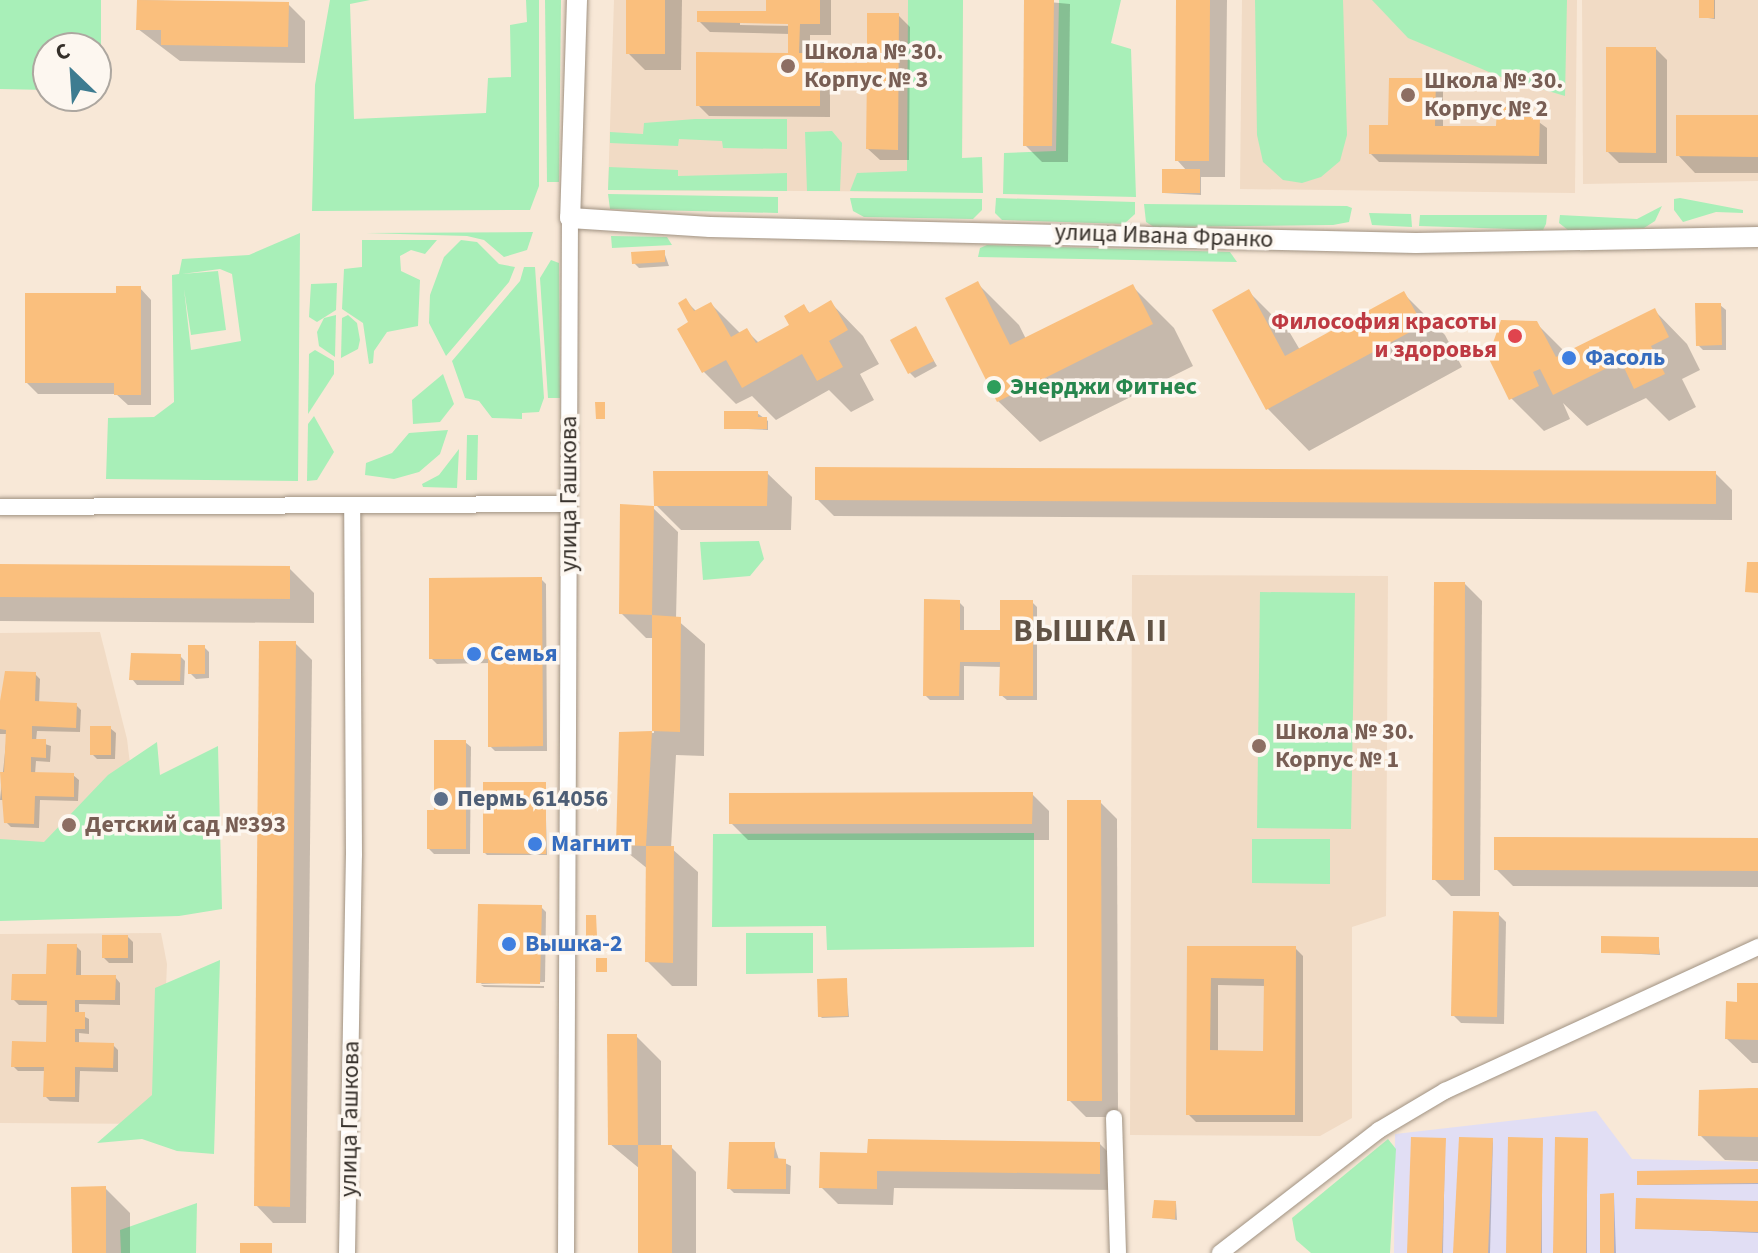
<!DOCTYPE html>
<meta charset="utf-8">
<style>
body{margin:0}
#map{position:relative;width:1758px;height:1253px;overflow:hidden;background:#f8e8d7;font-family:"Source Sans 3",sans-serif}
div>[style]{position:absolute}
.built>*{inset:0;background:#f1dbc5}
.industrial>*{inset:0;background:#e1def4}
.green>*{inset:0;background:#a8efb8}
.shadow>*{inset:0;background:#0003}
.building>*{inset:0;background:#fabf7d}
.roads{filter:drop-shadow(0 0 2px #a09282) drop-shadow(0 0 2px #a09282)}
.minor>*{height:16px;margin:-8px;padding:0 8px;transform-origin:8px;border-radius:8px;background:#fff}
.tertiary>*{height:20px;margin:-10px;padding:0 10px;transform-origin:10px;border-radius:10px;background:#fff}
.dots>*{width:22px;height:22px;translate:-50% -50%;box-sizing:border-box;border:4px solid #fdf7f0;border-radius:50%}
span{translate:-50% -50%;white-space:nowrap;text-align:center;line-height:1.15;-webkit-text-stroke:7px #fdf7f0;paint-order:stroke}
.education-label{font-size:24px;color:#785e54;font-weight:700}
.left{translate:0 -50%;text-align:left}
.street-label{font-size:24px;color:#352f29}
.health-label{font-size:24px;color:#be3a42;font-weight:700}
.right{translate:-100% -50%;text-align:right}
.shop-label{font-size:24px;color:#366cbe;font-weight:700}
.leisure-label{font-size:24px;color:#27864d;font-weight:700}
.service-label{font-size:24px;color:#4e5e75;font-weight:700}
.district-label{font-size:32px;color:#615345;font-weight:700;letter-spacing:2px}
.north{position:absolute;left:32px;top:32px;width:80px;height:80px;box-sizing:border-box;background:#fdf7f0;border:2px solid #ada7a0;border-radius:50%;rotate:335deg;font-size:22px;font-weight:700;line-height:32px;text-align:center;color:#352f29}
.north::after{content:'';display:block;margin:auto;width:28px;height:36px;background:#3d7c91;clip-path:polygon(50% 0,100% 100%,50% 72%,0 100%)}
</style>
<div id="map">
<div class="built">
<div style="clip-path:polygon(614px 0,963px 0,962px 192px,608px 190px)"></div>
<div style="clip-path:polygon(1242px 0,1577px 0,1575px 193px,1240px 189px)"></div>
<div style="clip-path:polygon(1582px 0,1758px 0,1758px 181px,1583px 184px)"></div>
<div style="clip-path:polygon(1132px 575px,1388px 576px,1386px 916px,1352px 927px,1352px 1118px,1320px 1136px,1130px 1135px)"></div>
<div style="clip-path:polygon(100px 632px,127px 739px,148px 913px,0 911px,0 633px)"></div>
<div style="clip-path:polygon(161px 933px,167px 964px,160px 1124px,0 1123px,0 934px)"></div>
</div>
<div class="industrial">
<div style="clip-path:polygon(1596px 1111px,1632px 1159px,1758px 1162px,1758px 1253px,1394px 1253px,1395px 1134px)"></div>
</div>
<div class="green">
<div style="clip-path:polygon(0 0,101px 0,101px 90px,96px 90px,96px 48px,48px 48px,48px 90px,0 89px)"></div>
<div style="clip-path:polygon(330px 0,370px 0,350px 4px,354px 119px,486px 113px,488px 78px,511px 77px,510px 25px,527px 22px,526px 0,539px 0,539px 186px,530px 210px,312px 211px,315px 85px)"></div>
<div style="clip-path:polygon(545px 0,561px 0,559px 182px,547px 182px)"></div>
<div style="clip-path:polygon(908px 0,963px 0,962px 158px,982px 157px,983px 193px,850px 191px,857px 173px,907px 171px)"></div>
<div style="clip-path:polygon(1059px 0,1121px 0,1111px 43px,1131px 49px,1136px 197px,1003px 194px,1004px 153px,1056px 151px)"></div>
<div style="clip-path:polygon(1255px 0,1343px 0,1347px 135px,1340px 161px,1321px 177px,1302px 183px,1283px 180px,1263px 162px,1257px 135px)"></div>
<div style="clip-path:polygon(1372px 0,1567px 0,1565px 96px,1501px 77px,1408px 38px)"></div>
<div style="clip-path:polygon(695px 119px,787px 119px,787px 149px,723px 148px,722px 141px,679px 139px,678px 146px,610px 143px,610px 132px,643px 134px,644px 123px)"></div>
<div style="clip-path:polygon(832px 131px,842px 143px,840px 191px,807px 191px,805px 132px)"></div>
<div style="clip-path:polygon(609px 167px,678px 170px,678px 176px,787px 173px,787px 191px,608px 190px)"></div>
<div style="clip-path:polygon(608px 194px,778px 197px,778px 213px,610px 209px)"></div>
<div style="clip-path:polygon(850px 198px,982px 199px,982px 210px,973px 219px,864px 217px,853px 211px)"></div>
<div style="clip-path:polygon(996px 198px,1135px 202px,1135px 214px,1124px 224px,1002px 220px,995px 213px)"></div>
<div style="clip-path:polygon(1680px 198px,1743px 210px,1743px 213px,1716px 212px,1683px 222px,1674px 210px,1674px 199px)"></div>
<div style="clip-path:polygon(1144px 204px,1347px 206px,1352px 208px,1349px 222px,1333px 225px,1154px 227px,1146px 222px)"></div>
<div style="clip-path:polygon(1662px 206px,1655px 221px,1644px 228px,1568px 230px,1559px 223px,1560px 215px,1637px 219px)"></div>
<div style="clip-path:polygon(1369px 213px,1411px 214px,1412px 227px,1372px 225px)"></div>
<div style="clip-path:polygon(1420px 215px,1547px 215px,1546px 224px,1543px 230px,1419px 226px)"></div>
<div style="clip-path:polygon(533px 232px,527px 250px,504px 257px,484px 240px,467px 236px,366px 233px)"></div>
<div style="clip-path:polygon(evenodd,300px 233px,298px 481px,106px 479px,108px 418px,154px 417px,174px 402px,172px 275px,179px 274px,182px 259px,249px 255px,300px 233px,220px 269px,232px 274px,241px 341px,191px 350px,184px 289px,191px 335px,226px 330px,218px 271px,182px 274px,220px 269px)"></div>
<div style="clip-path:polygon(611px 236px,667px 237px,672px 245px,612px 248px)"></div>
<div style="clip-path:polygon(362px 240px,437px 240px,425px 254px,411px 250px,400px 256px,401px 271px,420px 280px,418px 326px,387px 332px,374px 351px,373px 363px,369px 364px,363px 323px,342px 309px,344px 269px,362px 267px)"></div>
<div style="clip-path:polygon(461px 240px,477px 242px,499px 264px,515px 267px,509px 282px,446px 356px,429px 323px,430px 295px,444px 257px)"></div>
<div style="clip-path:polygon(987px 245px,1230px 252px,1237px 262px,978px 257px,980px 248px)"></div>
<div style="clip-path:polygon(551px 260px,559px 263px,560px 398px,548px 398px,540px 278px)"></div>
<div style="clip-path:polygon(524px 267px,535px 267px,544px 398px,539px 412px,522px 413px,522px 419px,492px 418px,479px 401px,465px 398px,452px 361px,520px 281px)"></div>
<div style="clip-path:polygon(337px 283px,336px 310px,317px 322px,309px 317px,311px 284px)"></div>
<div style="clip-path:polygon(336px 315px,335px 357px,319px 346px,317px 332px,324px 318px)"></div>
<div style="clip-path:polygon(348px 315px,357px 323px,360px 340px,358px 349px,341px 358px,342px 318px)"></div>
<div style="clip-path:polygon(315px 350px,334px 361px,334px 374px,308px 414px,309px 354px)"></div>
<div style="clip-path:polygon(443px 374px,454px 404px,440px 422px,413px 424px,412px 400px)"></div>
<div style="clip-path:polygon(314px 416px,334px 452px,317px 480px,307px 481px,308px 424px)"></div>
<div style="clip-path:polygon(448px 430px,440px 454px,419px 472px,394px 479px,365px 475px,366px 463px,392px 453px,409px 433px)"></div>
<div style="clip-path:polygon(467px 435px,478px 435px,477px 480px,466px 480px)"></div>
<div style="clip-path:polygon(459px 449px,457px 488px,423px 487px,422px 484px,439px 475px)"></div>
<div style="clip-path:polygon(759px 541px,764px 559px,750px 576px,703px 580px,700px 542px)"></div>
<div style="clip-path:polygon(1260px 592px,1355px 593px,1351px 829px,1257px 828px)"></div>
<div style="clip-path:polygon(157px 742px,160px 775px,218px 746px,222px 909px,179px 916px,0 921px,0 839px,44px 842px,108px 775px)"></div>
<div style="clip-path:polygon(1034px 833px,1034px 947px,827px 950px,826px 926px,712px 927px,713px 834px)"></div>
<div style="clip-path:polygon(1252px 839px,1330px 839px,1330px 884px,1252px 883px)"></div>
<div style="clip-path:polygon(746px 933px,813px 933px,813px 973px,746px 974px)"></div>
<div style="clip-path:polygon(220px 960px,214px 1154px,177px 1151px,142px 1139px,97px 1143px,152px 1095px,155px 988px)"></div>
<div style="clip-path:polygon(1388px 1139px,1396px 1149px,1390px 1253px,1311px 1253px,1296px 1240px,1292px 1218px)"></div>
<div style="clip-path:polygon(197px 1203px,196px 1253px,121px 1253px,120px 1230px)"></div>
</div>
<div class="shadow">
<div style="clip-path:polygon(139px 0,288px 4px,305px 21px,305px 63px,180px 61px,138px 29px)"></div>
<div style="clip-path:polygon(628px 0,682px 0,681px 70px,645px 70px,628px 53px)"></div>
<div style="clip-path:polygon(evenodd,768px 0,831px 0,831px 35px,810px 35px,810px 55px,819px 55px,829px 65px,869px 65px,899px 16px,910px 27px,909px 160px,880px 160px,868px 149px,869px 83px,830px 83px,830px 117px,709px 116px,698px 105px,790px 55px,790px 34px,710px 32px,699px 21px,768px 13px,768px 0,740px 21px,798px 22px,798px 26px,740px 25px,740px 21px)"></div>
<div style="clip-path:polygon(1027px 0,1070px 4px,1068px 162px,1042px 162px,1025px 145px)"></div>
<div style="clip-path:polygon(1178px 0,1227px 0,1225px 177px,1201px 177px,1201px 195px,1164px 193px,1187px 171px,1177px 160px)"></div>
<div style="clip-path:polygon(1701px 0,1715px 0,1715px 19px,1701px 17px)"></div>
<div style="clip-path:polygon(1656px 49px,1667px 60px,1667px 163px,1619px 163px,1608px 152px)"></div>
<div style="clip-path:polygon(1435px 80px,1443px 88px,1443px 128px,1498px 128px,1521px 109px,1547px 128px,1547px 164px,1379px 162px,1371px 154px)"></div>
<div style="clip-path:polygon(1758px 117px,1758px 173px,1695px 173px,1678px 155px)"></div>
<div style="clip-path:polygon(664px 252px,669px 266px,639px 268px,634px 263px)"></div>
<div style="clip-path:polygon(978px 284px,1019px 325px,1026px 339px,1133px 287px,1174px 328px,1193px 366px,1040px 442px,998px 401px)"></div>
<div style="clip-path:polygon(140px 288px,151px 300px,151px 405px,128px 405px,116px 394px,38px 394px,27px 383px,118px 295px)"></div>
<div style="clip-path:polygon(1249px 292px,1290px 333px,1300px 350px,1404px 294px,1445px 335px,1462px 367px,1309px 451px,1268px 409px,1214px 311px)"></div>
<div style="clip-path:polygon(685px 300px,697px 312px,711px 304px,741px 334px,747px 331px,760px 344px,792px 325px,804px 307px,811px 314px,831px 303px,863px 336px,879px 364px,860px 374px,874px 400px,851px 412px,829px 390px,776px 420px,752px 396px,736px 404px,704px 372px)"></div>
<div style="clip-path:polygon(1720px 305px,1726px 310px,1726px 350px,1703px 350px,1698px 345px)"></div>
<div style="clip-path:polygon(1655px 311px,1687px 344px,1700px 370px,1682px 379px,1696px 407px,1669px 421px,1646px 398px,1587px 426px,1563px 403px,1570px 419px,1544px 431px,1511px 398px,1536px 323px,1567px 354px)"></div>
<div style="clip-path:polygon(915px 329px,937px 366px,915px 378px,910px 373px)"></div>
<div style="clip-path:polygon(757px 413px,768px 421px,768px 430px,726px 428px)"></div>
<div style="clip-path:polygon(767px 473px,792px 497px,791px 530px,681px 530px,656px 505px)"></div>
<div style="clip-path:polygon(1715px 473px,1732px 490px,1732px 520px,834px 516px,817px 499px)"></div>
<div style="clip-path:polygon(653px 508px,678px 532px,676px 619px,705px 644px,704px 756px,676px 755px,671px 848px,698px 872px,697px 986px,672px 986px,647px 961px,648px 869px,618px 845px,621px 734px,654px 733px,654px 638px,646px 638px,621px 613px)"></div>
<div style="clip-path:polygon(0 566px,289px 568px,314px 593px,314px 623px,0 621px)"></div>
<div style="clip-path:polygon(541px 579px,546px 584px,547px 751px,495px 751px,490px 746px,490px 663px,437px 664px,431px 658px)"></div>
<div style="clip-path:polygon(1465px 584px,1482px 601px,1480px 896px,1451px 896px,1434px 879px)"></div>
<div style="clip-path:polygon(959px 602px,964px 607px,964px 632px,1002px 632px,1032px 602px,1037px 607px,1037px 700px,1007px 700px,1001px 695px,1002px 667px,964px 666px,964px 700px,930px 700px,925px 695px)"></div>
<div style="clip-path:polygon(295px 643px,312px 660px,306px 1223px,273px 1223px,256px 1205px)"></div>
<div style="clip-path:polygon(204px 647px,209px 652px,209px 678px,196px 679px,190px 673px)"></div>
<div style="clip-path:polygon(180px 656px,185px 661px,184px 685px,137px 685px,132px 679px)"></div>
<div style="clip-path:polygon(35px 674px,40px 679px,39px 704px,76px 705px,81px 710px,80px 732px,37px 731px,36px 741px,51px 746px,50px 762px,36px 761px,35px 774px,73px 775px,79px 780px,78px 801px,40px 800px,39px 828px,11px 827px,6px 822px,6px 800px,0 800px,7px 734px,0 734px,0 703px)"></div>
<div style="clip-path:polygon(110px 728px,116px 733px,115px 759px,97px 759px,92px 754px)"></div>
<div style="clip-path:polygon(465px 742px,471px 747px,470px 854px,434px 854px,429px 849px,436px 812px)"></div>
<div style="clip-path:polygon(545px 784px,547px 855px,487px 855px,485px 853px)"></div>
<div style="clip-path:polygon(1032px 794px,1049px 811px,1049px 840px,748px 840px,731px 823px)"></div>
<div style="clip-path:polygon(1100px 802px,1117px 819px,1118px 1117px,1086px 1117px,1069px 1100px)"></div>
<div style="clip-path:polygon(1758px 840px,1758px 887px,1513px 886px,1496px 869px)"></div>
<div style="clip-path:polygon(541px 907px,546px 912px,545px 982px,481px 984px)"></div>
<div style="clip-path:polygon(1498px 914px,1506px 922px,1504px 1024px,1461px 1023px,1453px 1015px)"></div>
<div style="clip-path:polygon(128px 937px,133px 942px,133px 963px,109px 963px,104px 958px)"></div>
<div style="clip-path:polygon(1658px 939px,1660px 955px,1603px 952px)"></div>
<div style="clip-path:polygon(76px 946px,81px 951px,81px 977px,115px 977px,120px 983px,120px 1005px,79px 1004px,79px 1014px,89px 1019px,89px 1034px,79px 1033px,79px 1044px,113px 1045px,118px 1050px,118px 1072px,80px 1071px,79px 1102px,50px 1101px,45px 1096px,46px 1071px,18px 1071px,13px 1066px,48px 1044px,49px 1005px,19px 1005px,13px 999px,48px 976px)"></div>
<div style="clip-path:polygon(evenodd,1189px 948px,1295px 948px,1303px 956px,1303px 1122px,1196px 1122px,1188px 1114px,1189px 948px,1218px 985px,1266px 986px,1265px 1053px,1218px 1052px,1218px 985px)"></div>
<div style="clip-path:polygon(846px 980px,849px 1017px,822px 1018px,820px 1016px)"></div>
<div style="clip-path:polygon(481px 985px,544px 986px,544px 988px,484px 987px)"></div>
<div style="clip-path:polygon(1758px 985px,1758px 1063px,1752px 1063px,1727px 1039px,1739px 1004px)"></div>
<div style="clip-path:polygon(636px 1036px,661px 1061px,661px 1147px,671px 1147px,696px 1172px,696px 1253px,640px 1253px,640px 1169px,610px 1144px)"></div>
<div style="clip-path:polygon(1758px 1090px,1758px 1161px,1725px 1160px,1700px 1135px)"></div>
<div style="clip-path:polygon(1445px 1140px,1443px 1253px,1409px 1253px)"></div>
<div style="clip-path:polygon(1493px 1140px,1490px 1253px,1455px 1253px)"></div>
<div style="clip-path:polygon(1542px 1140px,1542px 1253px,1508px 1253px)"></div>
<div style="clip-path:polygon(1587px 1140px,1587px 1253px,1555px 1253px)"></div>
<div style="clip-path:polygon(774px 1144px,779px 1160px,791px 1166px,790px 1194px,734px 1193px,729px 1188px)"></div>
<div style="clip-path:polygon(1100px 1144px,1117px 1161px,1116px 1190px,894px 1188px,893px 1205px,838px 1204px,821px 1187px,869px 1155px)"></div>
<div style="clip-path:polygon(1758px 1171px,1758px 1184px,1639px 1185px)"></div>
<div style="clip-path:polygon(105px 1188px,130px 1213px,130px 1253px,74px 1253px)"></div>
<div style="clip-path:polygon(1614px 1196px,1616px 1253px,1602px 1253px)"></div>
<div style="clip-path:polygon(1176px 1203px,1177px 1220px,1154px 1217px)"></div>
<div style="clip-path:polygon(1758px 1203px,1758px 1233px,1637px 1228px)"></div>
</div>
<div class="building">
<div style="clip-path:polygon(137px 0,289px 2px,288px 47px,161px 45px,161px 30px,136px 30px)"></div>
<div style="clip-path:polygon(626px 0,665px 0,665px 54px,626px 54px)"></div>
<div style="clip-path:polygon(766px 0,820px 0,820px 24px,800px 24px,799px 53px,820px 53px,820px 63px,867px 63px,867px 13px,899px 13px,898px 150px,866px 149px,867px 72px,820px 72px,820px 106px,696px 106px,696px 52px,788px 53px,788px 24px,697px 22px,697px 11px,766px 11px)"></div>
<div style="clip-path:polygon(1024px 0,1054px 0,1052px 146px,1023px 146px)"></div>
<div style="clip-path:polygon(1176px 0,1210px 0,1209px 161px,1175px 161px)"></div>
<div style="clip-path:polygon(1699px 0,1714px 0,1714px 18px,1699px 18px)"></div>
<div style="clip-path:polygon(1606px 47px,1656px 47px,1656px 153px,1606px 152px)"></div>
<div style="clip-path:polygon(1389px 78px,1436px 78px,1435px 126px,1496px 126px,1497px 107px,1521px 107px,1521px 117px,1540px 117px,1539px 156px,1369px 154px,1369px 125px,1388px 125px)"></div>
<div style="clip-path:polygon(1676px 115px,1758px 115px,1758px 157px,1676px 156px)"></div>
<div style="clip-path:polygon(1162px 169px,1200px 169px,1200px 193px,1162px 193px)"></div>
<div style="clip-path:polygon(665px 250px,665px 262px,632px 264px,631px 252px)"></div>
<div style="clip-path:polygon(978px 281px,1010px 345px,1133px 284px,1153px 324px,997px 402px,945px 298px)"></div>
<div style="clip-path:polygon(116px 286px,141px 286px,141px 395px,114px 395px,114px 383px,25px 383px,25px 293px,116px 293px)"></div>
<div style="clip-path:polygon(1249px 289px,1285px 356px,1404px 291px,1423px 325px,1266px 410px,1212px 310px)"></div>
<div style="clip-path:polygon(686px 298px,694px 311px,711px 302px,731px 337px,747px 328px,756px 343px,789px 325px,784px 316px,804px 304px,809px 313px,831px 300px,848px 330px,829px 341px,843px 367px,817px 381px,802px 354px,742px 388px,726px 360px,702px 373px,677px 329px,688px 322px,678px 303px)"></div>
<div style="clip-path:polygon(1695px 303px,1721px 303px,1722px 345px,1696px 346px)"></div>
<div style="clip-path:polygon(1655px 308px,1669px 337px,1651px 346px,1665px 374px,1634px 389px,1621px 361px,1553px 395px,1540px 369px,1533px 372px,1539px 386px,1509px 400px,1488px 357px,1501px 320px,1537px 321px,1556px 357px)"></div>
<div style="clip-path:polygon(916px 326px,934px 361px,908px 374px,890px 340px)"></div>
<div style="clip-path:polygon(595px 402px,605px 402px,605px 419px,596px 419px)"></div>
<div style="clip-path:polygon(724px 411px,758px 411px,758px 417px,767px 417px,767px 429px,724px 429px)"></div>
<div style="clip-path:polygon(815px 467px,1716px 471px,1716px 504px,815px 500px)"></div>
<div style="clip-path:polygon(653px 471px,768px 471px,767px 506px,654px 506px)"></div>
<div style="clip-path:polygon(620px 504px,654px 506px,652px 615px,681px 617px,680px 732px,652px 731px,652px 615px,619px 614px)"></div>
<div style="clip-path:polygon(1747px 562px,1758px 562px,1758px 593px,1745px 592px)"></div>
<div style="clip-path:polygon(0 564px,290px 566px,290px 599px,0 597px)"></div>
<div style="clip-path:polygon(542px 577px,543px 746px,488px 747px,488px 659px,429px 659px,429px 578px)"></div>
<div style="clip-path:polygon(1434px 582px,1465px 582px,1464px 880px,1432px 880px)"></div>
<div style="clip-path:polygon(924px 599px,960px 600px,960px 630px,1000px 630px,1000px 600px,1033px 600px,1033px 696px,999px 696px,1000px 662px,960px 662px,959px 696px,923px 696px)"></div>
<div style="clip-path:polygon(259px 641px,296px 641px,290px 1207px,254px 1206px)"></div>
<div style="clip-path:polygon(188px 645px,205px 645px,205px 674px,188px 674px)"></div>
<div style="clip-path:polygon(131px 653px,181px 654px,180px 681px,129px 680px)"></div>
<div style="clip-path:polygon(5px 671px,36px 672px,35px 701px,77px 703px,76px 728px,32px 726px,32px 739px,46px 739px,46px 758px,31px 757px,31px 772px,74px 773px,74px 797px,35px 796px,34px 824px,4px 823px,0 772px,4px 772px,6px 730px,0 729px,0 701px)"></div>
<div style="clip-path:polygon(90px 726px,111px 726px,111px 755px,90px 755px)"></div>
<div style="clip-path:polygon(652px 731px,646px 846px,616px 845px,619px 732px)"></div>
<div style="clip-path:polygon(434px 740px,466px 740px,466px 849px,427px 849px,427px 810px,434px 810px)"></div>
<div style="clip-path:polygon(483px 782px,546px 782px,546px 854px,483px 853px)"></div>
<div style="clip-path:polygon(1033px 792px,1032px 824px,729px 824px,729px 793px)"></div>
<div style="clip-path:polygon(1067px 800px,1101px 800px,1102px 1101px,1067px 1101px)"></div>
<div style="clip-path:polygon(1494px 837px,1758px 838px,1758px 871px,1494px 870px)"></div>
<div style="clip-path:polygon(646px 846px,674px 846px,673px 963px,645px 962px)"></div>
<div style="clip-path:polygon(478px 904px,542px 905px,540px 984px,476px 983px)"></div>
<div style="clip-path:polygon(1453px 911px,1499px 912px,1497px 1017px,1451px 1016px)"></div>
<div style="clip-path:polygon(586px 915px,596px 915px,597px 936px,586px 937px)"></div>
<div style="clip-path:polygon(102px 935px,128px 935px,128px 958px,102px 958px)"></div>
<div style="clip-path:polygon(1601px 936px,1659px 937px,1659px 954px,1601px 953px)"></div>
<div style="clip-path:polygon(47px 944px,77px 944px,76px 975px,116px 975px,115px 1000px,75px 1000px,75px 1012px,85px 1012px,85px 1029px,75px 1029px,75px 1042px,114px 1043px,113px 1068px,75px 1067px,75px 1097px,43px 1097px,44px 1067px,11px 1067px,12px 1041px,46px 1042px,47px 1001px,11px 1000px,12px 974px,46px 974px)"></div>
<div style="clip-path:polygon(evenodd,1187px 946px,1296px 946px,1295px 1115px,1186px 1115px,1187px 946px,1211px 978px,1264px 979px,1263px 1051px,1210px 1050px,1211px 978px)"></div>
<div style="clip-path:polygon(596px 958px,607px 958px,607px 972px,596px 972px)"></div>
<div style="clip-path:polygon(847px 978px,848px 1016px,818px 1017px,817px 979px)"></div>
<div style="clip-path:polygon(1737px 983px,1758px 983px,1758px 1040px,1725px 1039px,1726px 1001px,1737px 1002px)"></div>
<div style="clip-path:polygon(607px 1034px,637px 1034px,638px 1145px,608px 1145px)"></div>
<div style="clip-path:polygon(1752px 1088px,1758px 1088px,1758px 1137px,1698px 1136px,1699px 1090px)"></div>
<div style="clip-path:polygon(1411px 1137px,1446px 1138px,1442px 1253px,1407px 1253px)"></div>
<div style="clip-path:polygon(1459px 1137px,1493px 1138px,1488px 1253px,1453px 1253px)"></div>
<div style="clip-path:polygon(1508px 1137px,1543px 1138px,1541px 1253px,1506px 1253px)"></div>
<div style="clip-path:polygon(1555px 1137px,1588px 1138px,1586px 1253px,1553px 1253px)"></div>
<div style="clip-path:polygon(868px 1139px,1100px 1142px,1100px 1174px,877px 1171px,877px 1189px,819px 1188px,820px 1152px,867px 1153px)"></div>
<div style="clip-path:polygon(729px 1142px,775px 1142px,774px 1158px,786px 1159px,786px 1189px,727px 1189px)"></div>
<div style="clip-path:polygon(638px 1145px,672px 1145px,672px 1253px,638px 1253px)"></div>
<div style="clip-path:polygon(1758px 1169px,1758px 1183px,1637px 1185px,1637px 1171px)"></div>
<div style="clip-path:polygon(106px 1186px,106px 1253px,72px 1253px,71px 1187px)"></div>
<div style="clip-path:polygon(1614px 1193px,1614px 1253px,1600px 1253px,1600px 1194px)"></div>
<div style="clip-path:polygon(1636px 1198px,1758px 1201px,1758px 1232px,1635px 1229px)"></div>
<div style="clip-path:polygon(1154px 1200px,1176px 1201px,1175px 1219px,1152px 1218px)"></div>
<div style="clip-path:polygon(240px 1243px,272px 1243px,272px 1253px,240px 1253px)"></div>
</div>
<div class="roads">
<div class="minor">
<div style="left:0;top:507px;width:568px;rotate:-0.3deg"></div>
<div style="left:1114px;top:1118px;width:135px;rotate:88.3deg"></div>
<div style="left:347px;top:1253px;width:398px;rotate:-89deg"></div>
<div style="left:354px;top:855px;width:350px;rotate:-90.3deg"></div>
<div style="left:566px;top:1253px;width:1035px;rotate:-89.78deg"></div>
<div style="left:1220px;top:1253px;width:201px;rotate:-37.7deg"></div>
<div style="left:1379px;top:1130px;width:77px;rotate:-30.6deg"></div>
<div style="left:1445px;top:1091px;width:345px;rotate:-24.7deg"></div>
</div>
<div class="tertiary">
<div style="left:577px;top:0;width:218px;rotate:91.8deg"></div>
<div style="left:570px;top:218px;width:140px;rotate:3.7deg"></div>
<div style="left:710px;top:227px;width:706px;rotate:1.3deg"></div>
<div style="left:1416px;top:243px;width:342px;rotate:-1deg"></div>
</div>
</div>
<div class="dots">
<div style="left:788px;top:66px;background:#8d6e63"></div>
<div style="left:1408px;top:95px;background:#8d6e63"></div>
<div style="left:1515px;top:336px;background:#e0444e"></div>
<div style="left:1569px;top:358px;background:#3f7fe0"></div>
<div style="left:994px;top:387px;background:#2e9e5b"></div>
<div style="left:474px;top:654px;background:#3f7fe0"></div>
<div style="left:1259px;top:746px;background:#8d6e63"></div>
<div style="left:441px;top:799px;background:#5c6f8a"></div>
<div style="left:69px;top:825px;background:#8d6e63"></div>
<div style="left:535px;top:844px;background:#3f7fe0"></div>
<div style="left:509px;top:944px;background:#3f7fe0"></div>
</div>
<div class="education-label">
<span class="left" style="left:804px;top:66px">Школа № 30.<br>Корпус № 3</span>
<span class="left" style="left:1424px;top:95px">Школа № 30.<br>Корпус № 2</span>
<span class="left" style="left:1275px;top:746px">Школа № 30.<br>Корпус № 1</span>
<span class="left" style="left:85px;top:825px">Детский сад №393</span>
</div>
<div class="street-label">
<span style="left:1164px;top:236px;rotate:2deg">улица Ивана Франко</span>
<span style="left:569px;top:494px;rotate:-90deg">улица Гашкова</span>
<span style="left:350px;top:1119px;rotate:-89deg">улица Гашкова</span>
</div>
<div class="health-label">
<span class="right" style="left:1497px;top:336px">Философия красоты<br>и здоровья</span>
</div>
<div class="shop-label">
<span class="left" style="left:1585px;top:358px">Фасоль</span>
<span class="left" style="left:490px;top:654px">Семья</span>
<span class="left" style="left:551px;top:844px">Магнит</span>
<span class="left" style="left:525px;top:944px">Вышка-2</span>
</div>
<div class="leisure-label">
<span class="left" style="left:1010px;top:387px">Энерджи Фитнес</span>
</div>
<div class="service-label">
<span class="left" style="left:457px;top:799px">Пермь 614056</span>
</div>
<div class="district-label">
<span style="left:1091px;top:631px">ВЫШКА II</span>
</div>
<div class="north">С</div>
</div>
